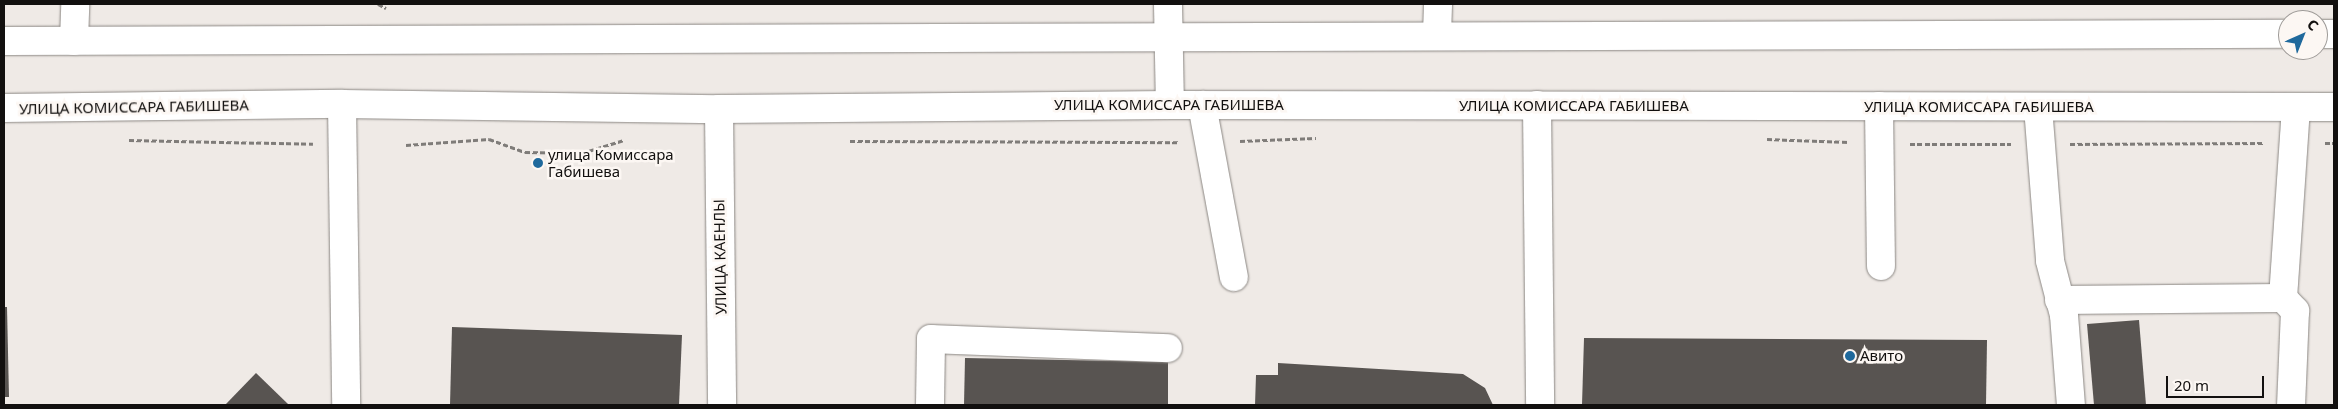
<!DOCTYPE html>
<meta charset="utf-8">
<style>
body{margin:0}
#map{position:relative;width:2338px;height:409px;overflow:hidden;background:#efeae6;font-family:"Noto Sans",sans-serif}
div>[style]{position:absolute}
.building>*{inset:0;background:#585451}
.path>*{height:3px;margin-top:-1.5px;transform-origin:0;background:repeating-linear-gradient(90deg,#7f7c79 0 5px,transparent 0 7.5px)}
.roads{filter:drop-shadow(0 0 1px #8b8783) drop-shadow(0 0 1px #8b8783)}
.minor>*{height:28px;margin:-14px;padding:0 14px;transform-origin:14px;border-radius:14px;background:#fff}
.dots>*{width:14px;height:14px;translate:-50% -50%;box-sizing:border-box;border:2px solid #fcf7f3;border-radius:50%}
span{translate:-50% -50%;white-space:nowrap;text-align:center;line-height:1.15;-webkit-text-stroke:5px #fcf7f3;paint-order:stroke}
.street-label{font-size:15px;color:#12100f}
.poi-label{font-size:15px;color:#12100f}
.left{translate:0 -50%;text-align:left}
.frame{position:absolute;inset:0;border:5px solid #12100f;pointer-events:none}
.north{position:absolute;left:2278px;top:10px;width:50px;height:50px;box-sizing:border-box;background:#fcf7f3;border:1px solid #9e9b98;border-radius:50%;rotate:44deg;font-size:14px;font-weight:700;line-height:20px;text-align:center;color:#12100f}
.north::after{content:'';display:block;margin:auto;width:18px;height:22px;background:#1f699c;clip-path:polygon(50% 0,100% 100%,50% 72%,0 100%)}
.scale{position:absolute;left:2166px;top:376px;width:98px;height:22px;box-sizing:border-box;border:2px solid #12100f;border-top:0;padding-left:6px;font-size:15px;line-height:18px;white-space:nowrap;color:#12100f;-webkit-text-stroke:4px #fcf7f3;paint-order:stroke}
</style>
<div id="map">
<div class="building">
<div style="clip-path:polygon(4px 307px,7px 307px,9px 397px,4px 397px)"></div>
<div style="clip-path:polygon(2139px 320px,2146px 405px,2094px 405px,2087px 324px)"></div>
<div style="clip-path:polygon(452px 327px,682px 335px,679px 405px,450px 405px)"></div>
<div style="clip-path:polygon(1584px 338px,1987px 340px,1986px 405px,1582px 405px)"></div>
<div style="clip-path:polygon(965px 358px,1168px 362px,1168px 405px,964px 405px)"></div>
<div style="clip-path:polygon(1278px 363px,1463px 374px,1485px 388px,1493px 405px,1255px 405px,1256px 375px,1278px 375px)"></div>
<div style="clip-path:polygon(256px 373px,289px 405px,225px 405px)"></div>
</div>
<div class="path">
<div style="left:378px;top:4px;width:9px;rotate:27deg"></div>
<div style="left:1767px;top:139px;width:82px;rotate:2.1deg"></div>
<div style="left:129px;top:140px;width:184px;rotate:1.2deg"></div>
<div style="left:850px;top:141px;width:329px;rotate:0.2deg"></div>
<div style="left:1240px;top:141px;width:76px;rotate:-2.3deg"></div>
<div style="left:2325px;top:143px;width:9px"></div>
<div style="left:1910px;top:144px;width:101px"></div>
<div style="left:2070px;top:144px;width:194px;rotate:-0.3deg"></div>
<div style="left:406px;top:145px;width:83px;rotate:-4.1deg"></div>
<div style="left:489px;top:139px;width:38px;rotate:20deg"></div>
<div style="left:525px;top:152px;width:57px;rotate:1deg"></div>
<div style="left:582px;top:153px;width:44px;rotate:-17.2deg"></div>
</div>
<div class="roads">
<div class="minor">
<div style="left:1168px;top:4px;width:101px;rotate:88.9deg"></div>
<div style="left:1437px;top:34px;width:30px;rotate:-88deg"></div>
<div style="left:2318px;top:34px;width:16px"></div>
<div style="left:4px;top:41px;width:2284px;rotate:-0.18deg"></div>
<div style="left:74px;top:41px;width:37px;rotate:-88deg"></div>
<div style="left:342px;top:104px;width:301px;rotate:89.2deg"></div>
<div style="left:1202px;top:105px;width:175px;rotate:79.5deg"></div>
<div style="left:1537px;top:105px;width:300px;rotate:89.4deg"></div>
<div style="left:1879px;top:106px;width:160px;rotate:89.3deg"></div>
<div style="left:2038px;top:107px;width:154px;rotate:85.5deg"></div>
<div style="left:2050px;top:261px;width:56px;rotate:75.5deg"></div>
<div style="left:2064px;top:315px;width:90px;rotate:85.6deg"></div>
<div style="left:4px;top:108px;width:338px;rotate:-0.7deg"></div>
<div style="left:342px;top:104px;width:377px;rotate:0.8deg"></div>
<div style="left:719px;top:109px;width:451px;rotate:-0.5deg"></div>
<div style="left:1170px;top:105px;width:1164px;rotate:0.1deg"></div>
<div style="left:719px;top:109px;width:296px;rotate:89.4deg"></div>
<div style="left:2283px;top:298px;width:191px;rotate:-86.1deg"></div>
<div style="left:2059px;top:300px;width:224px;rotate:-0.5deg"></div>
<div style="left:2283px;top:298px;width:18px;rotate:47deg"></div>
<div style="left:2295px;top:311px;width:94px;rotate:92.4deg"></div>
<div style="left:930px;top:405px;width:66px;rotate:-89.1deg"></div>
<div style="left:931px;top:339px;width:237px;rotate:2.2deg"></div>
</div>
</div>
<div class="dots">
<div style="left:538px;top:163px;background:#1f699c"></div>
<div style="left:1850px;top:356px;background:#1f699c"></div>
</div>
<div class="street-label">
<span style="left:1169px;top:105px">УЛИЦА КОМИССАРА ГАБИШЕВА</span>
<span style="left:1574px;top:106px">УЛИЦА КОМИССАРА ГАБИШЕВА</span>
<span style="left:134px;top:107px;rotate:-1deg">УЛИЦА КОМИССАРА ГАБИШЕВА</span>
<span style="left:1979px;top:107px">УЛИЦА КОМИССАРА ГАБИШЕВА</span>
<span style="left:720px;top:257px;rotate:-91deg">УЛИЦА КАЕНЛЫ</span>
</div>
<div class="poi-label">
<span class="left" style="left:548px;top:163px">улица Комиссара<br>Габишева</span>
<span class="left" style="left:1860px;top:356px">Авито</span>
</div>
<div class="frame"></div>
<div class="north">С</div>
<div class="scale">20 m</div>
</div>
